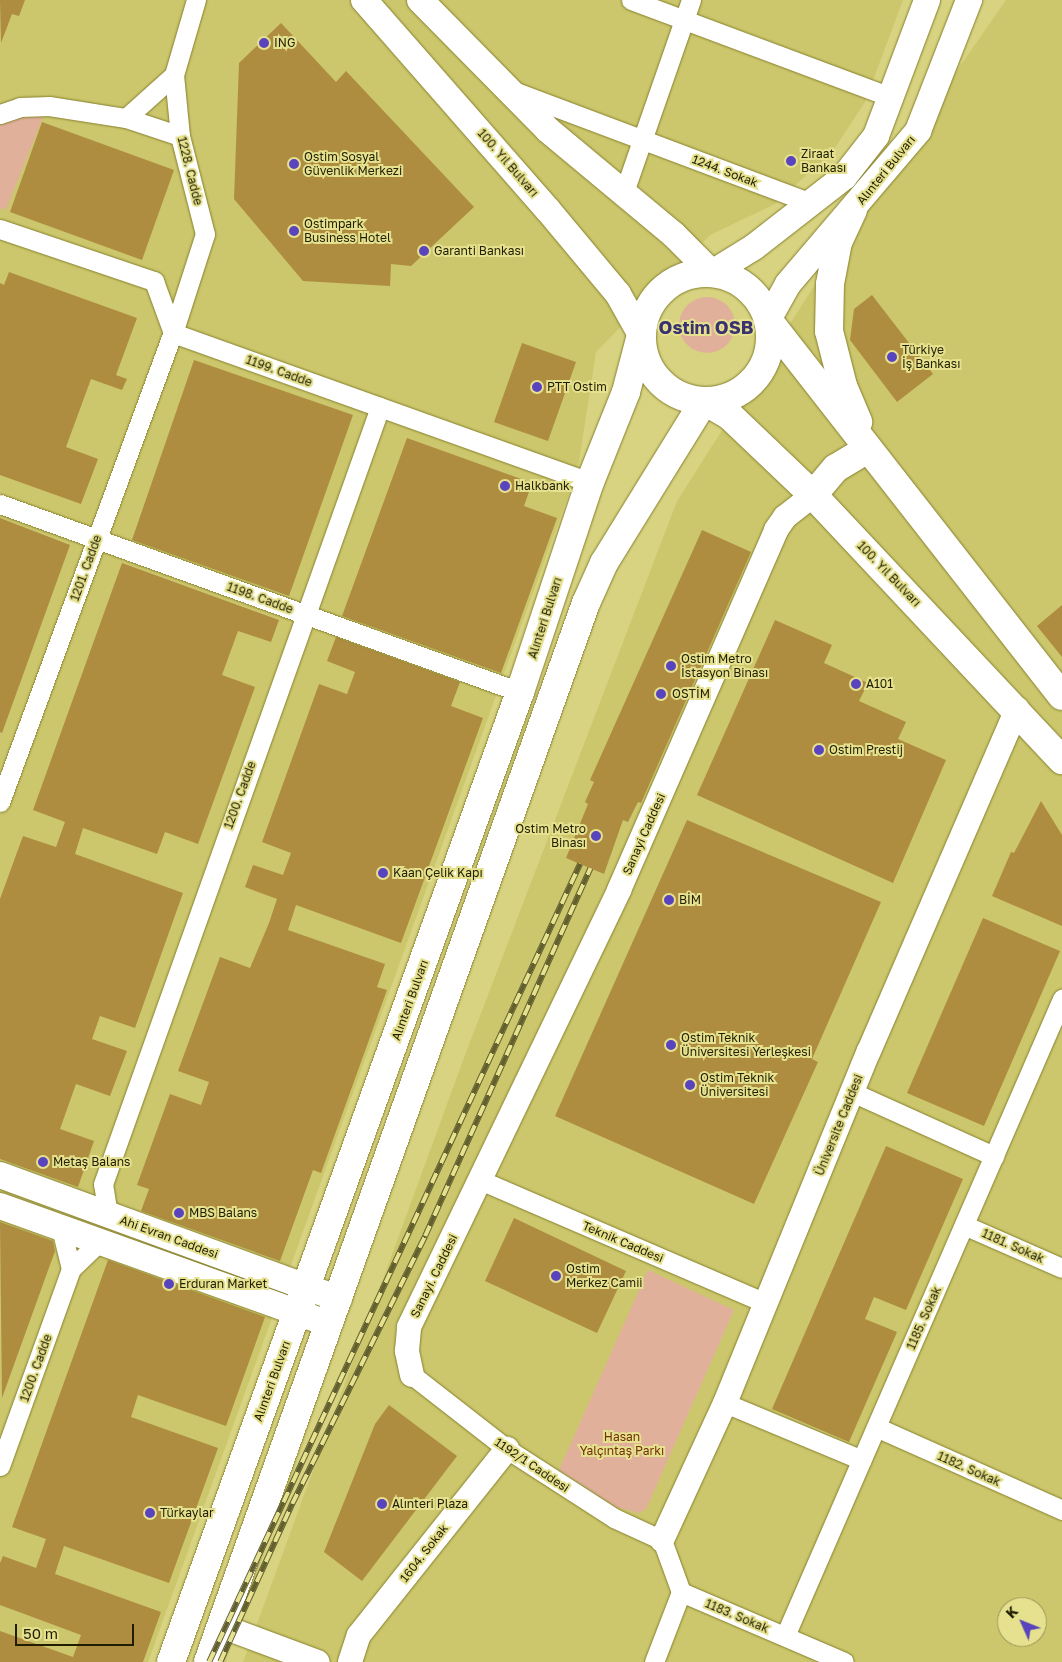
<!DOCTYPE html>
<meta charset="utf-8">
<style>
body{margin:0}
#map{position:relative;width:1062px;height:1662px;overflow:hidden;background:#d8d381;font-family:"Golos Text",sans-serif}
div>[style]{position:absolute}
.built>*{inset:0;background:#ccc76c}
.green>*{inset:0;background:#e0b09b}
.round{border-radius:50%}
.building>*{inset:0;background:#ae8d41}
.roads{filter:drop-shadow(0 0 1px #87812e) drop-shadow(0 0 1px #87812e)}
.minor>*{height:19px;margin:-9.5px;padding:0 9.5px;transform-origin:9.5px;border-radius:9.5px;background:#fff}
.tertiary>*{height:24px;margin:-12px;padding:0 12px;transform-origin:12px;border-radius:12px;background:#fff}
.secondary>*{height:26px;margin:-13px;padding:0 13px;transform-origin:13px;border-radius:13px;background:#fff}
.primary>*{height:28px;margin:-14px;padding:0 14px;transform-origin:14px;border-radius:14px;background:#fff}
.primary>.ring{margin:-14px;padding:0;box-sizing:content-box;background:none;border:28px solid #fff;border-radius:50%}
.rail>*{height:5.5px;margin-top:-2.75px;transform-origin:0;background:repeating-linear-gradient(90deg,#e5e18e 0 11px,#63602f 0 22px);box-sizing:border-box;border-block:1px solid #63602f}
.dots>*{width:14px;height:14px;translate:-50% -50%;box-sizing:border-box;border:2px solid #e5e18e;border-radius:50%}
span{translate:-50% -50%;white-space:nowrap;text-align:center;line-height:1.15;-webkit-text-stroke:4px #e5e18e;paint-order:stroke}
.poi-label{font-size:12px;color:#211e00}
.left{translate:0 -50%;text-align:left}
.right{translate:-100% -50%;text-align:right}
.street-label{font-size:12px;color:#211e00}
.park-label{font-size:12px;color:#722f07}
.district-label{font-size:18px;color:#39326e;font-weight:700}
.north{position:absolute;left:997px;top:1597px;width:50px;height:50px;box-sizing:border-box;background:#e5e18e;border:1px solid #979355;border-radius:50%;rotate:314deg;font-size:14px;font-weight:700;line-height:20px;text-align:center;color:#211e00}
.north::after{content:'';display:block;margin:auto;width:18px;height:22px;background:#5a44bd;clip-path:polygon(50% 0,100% 100%,50% 72%,0 100%)}
.scale{position:absolute;left:15px;top:1624px;width:119px;height:22px;box-sizing:border-box;border:2px solid #211e00;border-top:0;padding-left:6px;font-size:15px;line-height:18px;white-space:nowrap;color:#211e00;-webkit-text-stroke:4px #e5e18e;paint-order:stroke}
</style>
<div id="map">
<div class="built">
<div style="clip-path:polygon(0 0,903px 0,865px 102px,833px 151px,775px 204px,710px 235px,596px 352px,578px 468px,148px 1662px,0 1662px)"></div>
<div style="clip-path:polygon(evenodd,1006px 0,1062px 0,1062px 1662px,243px 1662px,465px 1055px,677px 501px,888px 170px,1006px 0,1007px 1607px,1037px 1607px,1037px 1637px,1007px 1637px,1007px 1607px)"></div>
</div>
<div class="green">
<div style="clip-path:polygon(27px 116px,43px 117px,6px 210px,0 208px,0 125px)"></div>
<div class="round" style="left:679px;top:297px;width:56px;height:56px"></div>
<div style="clip-path:polygon(648px 1270px,734px 1310px,646px 1509px,639px 1513px,616px 1507px,559px 1470px)"></div>
</div>
<div class="building">
<div style="clip-path:polygon(0 0,25px 0,19px 16px,12px 14px,1px 43px)"></div>
<div style="clip-path:polygon(281px 23px,336px 82px,346px 71px,474px 207px,411px 266px,391px 264px,390px 286px,303px 281px,234px 199px,239px 63px)"></div>
<div style="clip-path:polygon(42px 122px,174px 170px,142px 260px,10px 212px)"></div>
<div style="clip-path:polygon(9px 272px,137px 318px,116px 375px,127px 379px,122px 390px,91px 379px,66px 447px,98px 459px,81px 504px,0 475px,0 283px,4px 285px)"></div>
<div style="clip-path:polygon(872px 295px,933px 374px,897px 402px,850px 340px,854px 309px)"></div>
<div style="clip-path:polygon(522px 343px,576px 362px,548px 441px,494px 422px)"></div>
<div style="clip-path:polygon(194px 360px,353px 415px,289px 596px,132px 540px)"></div>
<div style="clip-path:polygon(407px 438px,532px 483px,524px 506px,557px 518px,501px 673px,342px 616px)"></div>
<div style="clip-path:polygon(0 518px,70px 545px,2px 733px,0 732px)"></div>
<div style="clip-path:polygon(702px 530px,751px 552px,641px 803px,638px 802px,628px 822px,623px 820px,604px 874px,566px 858px,588px 804px,585px 802px,594px 782px,590px 780px)"></div>
<div style="clip-path:polygon(122px 563px,279px 620px,271px 642px,238px 631px,222px 675px,255px 687px,198px 844px,165px 832px,157px 854px,83px 828px,75px 854px,183px 893px,135px 1028px,100px 1016px,92px 1039px,127px 1051px,110px 1096px,76px 1084px,60px 1129px,94px 1141px,78px 1187px,0 1159px,0 899px,23px 836px,56px 847px,65px 822px,33px 810px)"></div>
<div style="clip-path:polygon(1062px 605px,1062px 657px,1037px 626px)"></div>
<div style="clip-path:polygon(775px 620px,832px 645px,824px 663px,868px 683px,859px 701px,906px 722px,898px 739px,946px 760px,893px 883px,697px 795px)"></div>
<div style="clip-path:polygon(336px 637px,460px 682px,451px 706px,483px 718px,401px 943px,296px 905px,288px 930px,385px 964px,377px 987px,387px 990px,321px 1173px,313px 1170px,280px 1261px,141px 1211px,149px 1189px,137px 1185px,170px 1094px,201px 1105px,209px 1082px,178px 1071px,220px 957px,250px 968px,269px 923px,277px 899px,245px 887px,253px 865px,283px 875px,291px 853px,262px 842px,319px 684px,347px 694px,355px 672px,327px 661px)"></div>
<div style="clip-path:polygon(1041px 801px,1062px 835px,1062px 926px,992px 896px,1011px 852px,1014px 853px)"></div>
<div style="clip-path:polygon(687px 820px,881px 902px,812px 1059px,818px 1062px,754px 1204px,555px 1116px)"></div>
<div style="clip-path:polygon(983px 918px,1060px 951px,984px 1126px,907px 1093px)"></div>
<div style="clip-path:polygon(886px 1146px,963px 1179px,906px 1310px,874px 1297px,865px 1319px,897px 1332px,849px 1442px,772px 1409px)"></div>
<div style="clip-path:polygon(514px 1218px,626px 1271px,597px 1333px,485px 1281px)"></div>
<div style="clip-path:polygon(0 1222px,53px 1241px,55px 1251px,2px 1398px)"></div>
<div style="clip-path:polygon(108px 1260px,265px 1317px,226px 1426px,138px 1395px,131px 1417px,218px 1448px,169px 1583px,64px 1546px,55px 1574px,161px 1612px,143px 1662px,0 1662px,0 1631px,73px 1657px,81px 1635px,0 1605px,0 1563px,3px 1556px,36px 1568px,46px 1539px,12px 1527px)"></div>
<div style="clip-path:polygon(389px 1405px,457px 1456px,362px 1581px,324px 1552px,375px 1424px)"></div>
</div>
<div class="roads">
<div class="minor">
<div style="left:631px;top:0;width:278px;rotate:20.5deg"></div>
<div style="left:513px;top:91px;width:316px;rotate:20.6deg"></div>
<div style="left:0;top:114px;width:21px;rotate:-19deg"></div>
<div style="left:20px;top:107px;width:29px;rotate:-2deg"></div>
<div style="left:49px;top:106px;width:78px;rotate:8.9deg"></div>
<div style="left:126px;top:118px;width:57px;rotate:18.4deg"></div>
<div style="left:126px;top:118px;width:64px;rotate:-41.9deg"></div>
<div style="left:623px;top:195px;width:207px;rotate:-70.8deg"></div>
<div style="left:0;top:229px;width:163px;rotate:18.7deg"></div>
<div style="left:154px;top:281px;width:55px;rotate:69.9deg"></div>
<div style="left:173px;top:333px;width:443px;rotate:19.7deg"></div>
<div style="left:0;top:504px;width:553px;rotate:19.88deg"></div>
<div style="left:0;top:802px;width:500px;rotate:-69.8deg"></div>
<div style="left:173px;top:333px;width:104px;rotate:-72.1deg"></div>
<div style="left:205px;top:234px;width:101px;rotate:-104.3deg"></div>
<div style="left:180px;top:136px;width:61px;rotate:-95.6deg"></div>
<div style="left:174px;top:75px;width:78px;rotate:-73.7deg"></div>
<div style="left:852px;top:1092px;width:156px;rotate:24.3deg"></div>
<div style="left:480px;top:1180px;width:311px;rotate:23.3deg"></div>
<div style="left:108px;top:1215px;width:31px;rotate:-99deg"></div>
<div style="left:103px;top:1184px;width:825px;rotate:-70.38deg"></div>
<div style="left:964px;top:1225px;width:107px;rotate:23.7deg"></div>
<div style="left:61px;top:1228px;width:42px;rotate:76.3deg"></div>
<div style="left:412px;top:1375px;width:120px;rotate:37.9deg"></div>
<div style="left:507px;top:1449px;width:127px;rotate:32.8deg"></div>
<div style="left:614px;top:1518px;width:53px;rotate:24.6deg"></div>
<div style="left:662px;top:1540px;width:55px;rotate:69.9deg"></div>
<div style="left:681px;top:1592px;width:177px;rotate:23.2deg"></div>
<div style="left:725px;top:1403px;width:148px;rotate:22.6deg"></div>
<div style="left:876px;top:1427px;width:204px;rotate:24deg"></div>
<div style="left:0;top:1466px;width:209px;rotate:-70.2deg"></div>
<div style="left:71px;top:1269px;width:39px;rotate:-44deg"></div>
<div style="left:785px;top:1636px;width:695px;rotate:-66.5deg"></div>
<div style="left:654px;top:1662px;width:75px;rotate:-68.9deg"></div>
</div>
<div class="tertiary">
<div style="left:412px;top:1375px;width:25px;rotate:-102deg"></div>
<div style="left:407px;top:1351px;width:24px;rotate:-85deg"></div>
<div style="left:409px;top:1327px;width:485px;rotate:-64.3deg"></div>
<div style="left:619px;top:890px;width:393px;rotate:-66.4deg"></div>
<div style="left:776px;top:530px;width:16px;rotate:-55deg"></div>
<div style="left:785px;top:517px;width:36px;rotate:-38deg"></div>
<div style="left:662px;top:1540px;width:151px;rotate:-65.3deg"></div>
<div style="left:725px;top:1403px;width:380px;rotate:-67.8deg"></div>
<div style="left:869px;top:1051px;width:373px;rotate:-66.6deg"></div>
<div style="left:221px;top:1626px;width:103px;rotate:20.4deg"></div>
<div style="left:350px;top:1662px;width:28px;rotate:-72deg"></div>
<div style="left:359px;top:1635px;width:238px;rotate:-51.5deg"></div>
</div>
<div class="secondary">
<div style="left:364px;top:0;width:279px;rotate:48.8deg"></div>
<div style="left:548px;top:210px;width:109px;rotate:50.2deg"></div>
<div style="left:618px;top:294px;width:47px;rotate:60.7deg"></div>
<div style="left:420px;top:0;width:182px;rotate:45.4deg"></div>
<div style="left:548px;top:130px;width:163px;rotate:39.8deg"></div>
<div style="left:673px;top:234px;width:55px;rotate:45deg"></div>
<div style="left:712px;top:273px;width:49px;rotate:-31.8deg"></div>
<div style="left:754px;top:247px;width:114px;rotate:-37.9deg"></div>
<div style="left:844px;top:177px;width:52px;rotate:-52deg"></div>
<div style="left:876px;top:136px;width:145px;rotate:-69.4deg"></div>
<div style="left:768px;top:320px;width:41px;rotate:-60.9deg"></div>
<div style="left:788px;top:284px;width:201px;rotate:-49.6deg"></div>
<div style="left:918px;top:131px;width:141px;rotate:-68.7deg"></div>
<div style="left:0;top:1175px;width:361px;rotate:20.1deg"></div>
<div style="left:0;top:1206px;width:350px;rotate:19.7deg"></div>
</div>
<div class="primary">
<div style="left:853px;top:210px;width:35px;rotate:115deg"></div>
<div style="left:838px;top:242px;width:43px;rotate:100.8deg"></div>
<div style="left:830px;top:284px;width:47px;rotate:91.2deg"></div>
<div style="left:829px;top:331px;width:57px;rotate:75.7deg"></div>
<div style="left:843px;top:386px;width:39px;rotate:67deg"></div>
<div class="ring" style="left:642px;top:273px;width:100px;height:100px"></div>
<div style="left:768px;top:320px;width:477px;rotate:52deg"></div>
<div style="left:704px;top:401px;width:30px;rotate:30deg"></div>
<div style="left:730px;top:416px;width:115px;rotate:43.6deg"></div>
<div style="left:813px;top:495px;width:364px;rotate:46.8deg"></div>
<div style="left:813px;top:495px;width:35px;rotate:-50deg"></div>
<div style="left:836px;top:468px;width:37px;rotate:-31deg"></div>
<div style="left:171px;top:1662px;width:1031px;rotate:-70.21deg"></div>
<div style="left:520px;top:692px;width:221px;rotate:-71.6deg"></div>
<div style="left:590px;top:482px;width:97px;rotate:-68.2deg"></div>
<div style="left:626px;top:392px;width:59px;rotate:-75.3deg"></div>
<div style="left:208px;top:1662px;width:1124px;rotate:-70.36deg"></div>
<div style="left:586px;top:603px;width:44px;rotate:-65.8deg"></div>
<div style="left:604px;top:563px;width:190px;rotate:-58.3deg"></div>
</div>
</div>
<div class="rail">
<div style="left:209px;top:1662px;width:880px;rotate:-65.07deg"></div>
<div style="left:220px;top:1662px;width:174px;rotate:-65.5deg"></div>
<div style="left:292px;top:1504px;width:299px;rotate:-63.6deg"></div>
<div style="left:425px;top:1236px;width:403px;rotate:-65.8deg"></div>
</div>
<div class="dots">
<div style="left:264px;top:43px;background:#5a44bd"></div>
<div style="left:791px;top:161px;background:#5a44bd"></div>
<div style="left:294px;top:164px;background:#5a44bd"></div>
<div style="left:294px;top:231px;background:#5a44bd"></div>
<div style="left:424px;top:251px;background:#5a44bd"></div>
<div style="left:892px;top:357px;background:#5a44bd"></div>
<div style="left:537px;top:387px;background:#5a44bd"></div>
<div style="left:505px;top:486px;background:#5a44bd"></div>
<div style="left:671px;top:666px;background:#5a44bd"></div>
<div style="left:856px;top:684px;background:#5a44bd"></div>
<div style="left:661px;top:694px;background:#5a44bd"></div>
<div style="left:819px;top:750px;background:#5a44bd"></div>
<div style="left:596px;top:836px;background:#5a44bd"></div>
<div style="left:383px;top:873px;background:#5a44bd"></div>
<div style="left:669px;top:900px;background:#5a44bd"></div>
<div style="left:671px;top:1045px;background:#5a44bd"></div>
<div style="left:690px;top:1085px;background:#5a44bd"></div>
<div style="left:43px;top:1162px;background:#5a44bd"></div>
<div style="left:179px;top:1213px;background:#5a44bd"></div>
<div style="left:556px;top:1276px;background:#5a44bd"></div>
<div style="left:169px;top:1284px;background:#5a44bd"></div>
<div style="left:382px;top:1504px;background:#5a44bd"></div>
<div style="left:150px;top:1513px;background:#5a44bd"></div>
</div>
<div class="poi-label">
<span class="left" style="left:274px;top:43px">ING</span>
<span class="left" style="left:801px;top:161px">Ziraat<br>Bankası</span>
<span class="left" style="left:304px;top:164px">Ostim Sosyal<br>Güvenlik Merkezi</span>
<span class="left" style="left:304px;top:231px">Ostimpark<br>Business Hotel</span>
<span class="left" style="left:434px;top:251px">Garanti Bankası</span>
<span class="left" style="left:902px;top:357px">Türkiye<br>İş Bankası</span>
<span class="left" style="left:547px;top:387px">PTT Ostim</span>
<span class="left" style="left:515px;top:486px">Halkbank</span>
<span class="left" style="left:681px;top:666px">Ostim Metro<br>İstasyon Binası</span>
<span class="left" style="left:866px;top:684px">A101</span>
<span class="left" style="left:672px;top:694px">OSTİM</span>
<span class="left" style="left:829px;top:750px">Ostim Prestij</span>
<span class="right" style="left:586px;top:836px">Ostim Metro<br>Binası</span>
<span class="left" style="left:393px;top:873px">Kaan Çelik Kapı</span>
<span class="left" style="left:679px;top:900px">BİM</span>
<span class="left" style="left:681px;top:1045px">Ostim Teknik<br>Üniversitesi Yerleşkesi</span>
<span class="left" style="left:700px;top:1085px">Ostim Teknik<br>Üniversitesi</span>
<span class="left" style="left:53px;top:1162px">Metaş Balans</span>
<span class="left" style="left:189px;top:1213px">MBS Balans</span>
<span class="left" style="left:566px;top:1276px">Ostim<br>Merkez Camii</span>
<span class="left" style="left:179px;top:1284px">Erduran Market</span>
<span class="left" style="left:392px;top:1504px">Alınteri Plaza</span>
<span class="left" style="left:160px;top:1513px">Türkaylar</span>
</div>
<div class="street-label">
<span style="left:508px;top:163px;rotate:49deg">100. Yıl Bulvarı</span>
<span style="left:886px;top:170px;rotate:-51deg">Alınteri Bulvarı</span>
<span style="left:190px;top:171px;rotate:76deg">1228. Cadde</span>
<span style="left:725px;top:171px;rotate:21deg">1244. Sokak</span>
<span style="left:279px;top:371px;rotate:20deg">1199. Cadde</span>
<span style="left:86px;top:568px;rotate:-70deg">1201. Cadde</span>
<span style="left:889px;top:574px;rotate:46deg">100. Yıl Bulvarı</span>
<span style="left:260px;top:598px;rotate:20deg">1198. Cadde</span>
<span style="left:545px;top:618px;rotate:-72deg">Alınteri Bulvarı</span>
<span style="left:240px;top:795px;rotate:-70deg">1200. Cadde</span>
<span style="left:644px;top:834px;rotate:-66deg">Sanayi Caddesi</span>
<span style="left:410px;top:1000px;rotate:-70deg">Alınteri Bulvarı</span>
<span style="left:839px;top:1125px;rotate:-68deg">Üniversite Caddesi</span>
<span style="left:169px;top:1237px;rotate:20deg">Ahi Evran Caddesi</span>
<span style="left:623px;top:1242px;rotate:23deg">Teknik Caddesi</span>
<span style="left:1013px;top:1246px;rotate:24deg">1181. Sokak</span>
<span style="left:434px;top:1276px;rotate:-64deg">Sanayi. Caddesi</span>
<span style="left:924px;top:1318px;rotate:-66deg">1185. Sokak</span>
<span style="left:36px;top:1368px;rotate:-70deg">1200. Cadde</span>
<span style="left:272px;top:1381px;rotate:-70deg">Alınteri Bulvarı</span>
<span style="left:532px;top:1465px;rotate:34deg">1192/1 Caddesi</span>
<span style="left:969px;top:1469px;rotate:24deg">1182. Sokak</span>
<span style="left:424px;top:1553px;rotate:-52deg">1604. Sokak</span>
<span style="left:737px;top:1616px;rotate:23deg">1183. Sokak</span>
</div>
<div class="park-label">
<span style="left:622px;top:1444px">Hasan<br>Yalçıntaş Parkı</span>
</div>
<div class="district-label">
<span style="left:706px;top:327px">Ostim OSB</span>
</div>
<div class="north">K</div>
<div class="scale">50 m</div>
</div>
